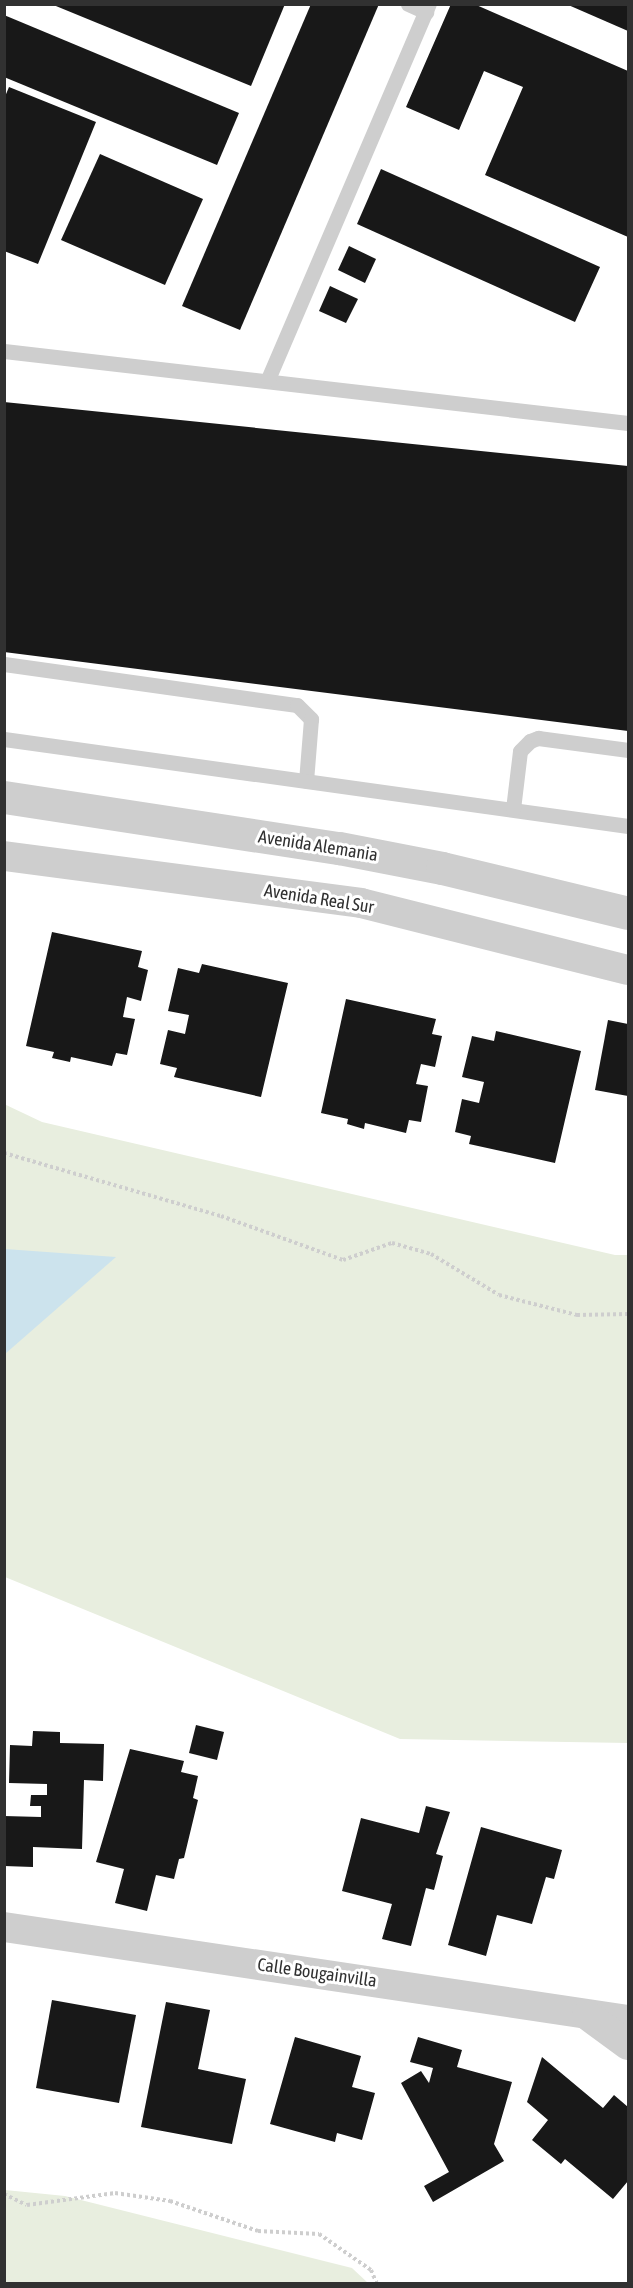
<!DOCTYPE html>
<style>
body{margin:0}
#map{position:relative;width:633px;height:2288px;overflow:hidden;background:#fff;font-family:"Asap Condensed",sans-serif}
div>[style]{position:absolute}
.green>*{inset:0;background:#e8eedf}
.water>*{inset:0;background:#cce3ed}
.building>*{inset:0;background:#181818}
.path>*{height:4px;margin-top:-2px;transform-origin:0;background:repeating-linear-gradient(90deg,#cecece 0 3px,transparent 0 6px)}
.service>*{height:15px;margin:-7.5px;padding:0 7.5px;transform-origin:7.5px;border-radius:7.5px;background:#cecece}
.minor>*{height:30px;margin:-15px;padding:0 15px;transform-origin:15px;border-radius:15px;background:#cecece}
.tertiary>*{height:33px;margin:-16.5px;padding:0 16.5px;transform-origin:16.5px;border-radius:16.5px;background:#cecece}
span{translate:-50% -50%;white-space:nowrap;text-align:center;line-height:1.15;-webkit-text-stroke:6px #fff;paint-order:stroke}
.street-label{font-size:18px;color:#313131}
.frame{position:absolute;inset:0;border:6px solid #313131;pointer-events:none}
</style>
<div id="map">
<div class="green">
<div style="clip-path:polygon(4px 1104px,42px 1122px,615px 1255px,628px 1255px,628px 1743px,400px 1739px,5px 1577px)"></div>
<div style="clip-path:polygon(5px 2190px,65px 2196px,352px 2268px,368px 2283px,5px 2283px)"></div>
</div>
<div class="water">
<div style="clip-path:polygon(4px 1249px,5px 1249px,116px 1257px,5px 1354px)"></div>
</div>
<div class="building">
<div style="clip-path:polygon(51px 4px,285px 4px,251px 86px)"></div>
<div style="clip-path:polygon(311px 4px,379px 4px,240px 330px,182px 306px)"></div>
<div style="clip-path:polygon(451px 4px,474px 4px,628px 71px,628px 237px,485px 175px,523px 87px,484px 71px,459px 130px,406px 107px)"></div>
<div style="clip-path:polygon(566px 4px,628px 4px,628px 31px)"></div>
<div style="clip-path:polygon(4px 15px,239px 113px,217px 165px,4px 77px)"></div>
<div style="clip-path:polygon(9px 87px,96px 122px,38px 264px,4px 251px,4px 99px)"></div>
<div style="clip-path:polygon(100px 154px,203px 199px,165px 285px,61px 240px)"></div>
<div style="clip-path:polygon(381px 169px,600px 267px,575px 322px,357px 224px)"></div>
<div style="clip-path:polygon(349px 246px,376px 259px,365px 283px,338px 270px)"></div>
<div style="clip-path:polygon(330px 286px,358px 299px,346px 323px,319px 311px)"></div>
<div style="clip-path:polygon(4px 402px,628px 466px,628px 731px,4px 652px)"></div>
<div style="clip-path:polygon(52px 932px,142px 951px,138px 967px,148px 970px,141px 1001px,127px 997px,123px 1017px,135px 1019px,127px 1055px,116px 1053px,112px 1066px,71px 1057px,70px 1062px,52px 1058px,54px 1052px,26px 1046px)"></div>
<div style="clip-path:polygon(202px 964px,288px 983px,261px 1097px,174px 1077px,177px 1068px,160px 1064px,168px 1030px,185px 1034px,189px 1015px,168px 1011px,178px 968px,199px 973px)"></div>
<div style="clip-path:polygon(346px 999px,436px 1019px,432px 1034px,442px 1036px,435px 1067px,421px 1064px,416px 1084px,428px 1086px,421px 1122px,409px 1120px,406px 1133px,365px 1123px,364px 1129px,347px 1124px,348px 1119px,321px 1113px)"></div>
<div style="clip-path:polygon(608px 1020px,628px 1024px,628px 1096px,595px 1090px)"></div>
<div style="clip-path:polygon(496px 1031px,581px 1051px,555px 1163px,469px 1144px,471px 1136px,455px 1132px,462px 1099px,479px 1103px,484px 1082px,462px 1077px,472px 1036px,494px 1041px)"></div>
<div style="clip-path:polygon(196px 1725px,224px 1732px,217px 1760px,189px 1753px)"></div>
<div style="clip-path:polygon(33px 1731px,60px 1732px,60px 1743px,104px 1744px,103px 1781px,84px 1780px,82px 1849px,33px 1847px,33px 1867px,4px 1866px,4px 1816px,41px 1817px,41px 1806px,30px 1806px,31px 1795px,47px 1795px,47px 1784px,9px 1783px,10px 1745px,32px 1746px)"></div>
<div style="clip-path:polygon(130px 1749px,184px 1761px,181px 1772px,198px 1776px,193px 1798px,198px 1800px,184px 1858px,179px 1859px,174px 1879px,156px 1875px,147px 1911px,115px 1903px,124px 1869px,96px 1862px)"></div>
<div style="clip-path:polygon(426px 1806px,450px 1812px,436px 1854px,443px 1856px,434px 1890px,426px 1888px,411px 1946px,382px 1939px,392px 1904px,342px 1891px,361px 1818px,419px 1833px)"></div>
<div style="clip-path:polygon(481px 1827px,562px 1850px,554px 1879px,546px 1877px,532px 1924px,497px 1915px,486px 1956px,448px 1945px)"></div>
<div style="clip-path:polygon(52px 2000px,136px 2015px,119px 2103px,36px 2088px)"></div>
<div style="clip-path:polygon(166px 2002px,210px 2010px,198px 2069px,246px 2079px,232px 2144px,141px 2127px)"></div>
<div style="clip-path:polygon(295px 2037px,361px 2056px,352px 2087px,375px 2093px,362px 2140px,337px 2133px,335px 2142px,270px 2124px)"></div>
<div style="clip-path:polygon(418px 2037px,462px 2050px,457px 2067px,512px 2082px,494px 2144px,504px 2161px,433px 2202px,424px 2186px,449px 2172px,401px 2083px,421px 2071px,429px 2083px,433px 2068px,410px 2062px)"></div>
<div style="clip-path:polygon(542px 2057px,603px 2108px,614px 2095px,628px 2107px,628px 2181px,613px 2199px,565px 2159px,561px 2164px,532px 2140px,548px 2120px,527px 2102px)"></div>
</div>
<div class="path">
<div style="left:4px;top:1153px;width:226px;rotate:16.2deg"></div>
<div style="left:221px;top:1216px;width:130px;rotate:19.8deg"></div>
<div style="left:343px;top:1260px;width:52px;rotate:-19.1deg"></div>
<div style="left:392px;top:1243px;width:41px;rotate:15.8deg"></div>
<div style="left:431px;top:1254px;width:79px;rotate:31.1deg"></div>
<div style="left:499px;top:1295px;width:81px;rotate:14.4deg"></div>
<div style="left:577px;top:1315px;width:51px;rotate:-1.1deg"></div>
<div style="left:4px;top:2194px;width:25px;rotate:26deg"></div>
<div style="left:27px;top:2205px;width:89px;rotate:-7.8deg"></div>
<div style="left:115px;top:2193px;width:56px;rotate:8.3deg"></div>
<div style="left:170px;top:2201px;width:93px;rotate:18.8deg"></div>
<div style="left:258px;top:2231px;width:61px;rotate:2.8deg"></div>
<div style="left:319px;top:2234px;width:63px;rotate:34.7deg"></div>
<div style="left:371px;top:2270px;width:15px;rotate:67deg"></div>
</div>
<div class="service">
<div style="left:408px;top:4px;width:20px;rotate:24deg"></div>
<div style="left:4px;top:351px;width:628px;rotate:6.58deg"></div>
<div style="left:268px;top:379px;width:408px;rotate:-66.8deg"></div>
<div style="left:4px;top:664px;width:296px;rotate:8deg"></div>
<div style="left:297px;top:705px;width:20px;rotate:45deg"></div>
<div style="left:311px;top:719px;width:62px;rotate:94.6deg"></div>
<div style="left:4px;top:739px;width:630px;rotate:7.94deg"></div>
<div style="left:513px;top:809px;width:58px;rotate:-83.1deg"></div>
<div style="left:520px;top:751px;width:14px;rotate:-45deg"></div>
<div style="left:530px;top:741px;width:9px;rotate:-21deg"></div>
<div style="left:538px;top:738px;width:91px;rotate:7.6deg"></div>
</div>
<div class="minor">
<div style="left:4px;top:856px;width:360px;rotate:7.5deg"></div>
<div style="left:361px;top:903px;width:275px;rotate:14.1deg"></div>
<div style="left:4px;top:1927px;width:631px;rotate:8.48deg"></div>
<div style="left:587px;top:2015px;width:51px;rotate:36.2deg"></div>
</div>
<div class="tertiary">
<div style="left:4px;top:797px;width:339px;rotate:8.7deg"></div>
<div style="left:339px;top:848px;width:105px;rotate:11deg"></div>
<div style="left:442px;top:868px;width:191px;rotate:13.6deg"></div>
</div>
<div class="street-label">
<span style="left:318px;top:846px;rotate:9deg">Avenida Alemania</span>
<span style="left:319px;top:899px;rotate:9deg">Avenida Real Sur</span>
<span style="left:317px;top:1973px;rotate:8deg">Calle Bougainvilla</span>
</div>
<div class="frame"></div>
</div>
